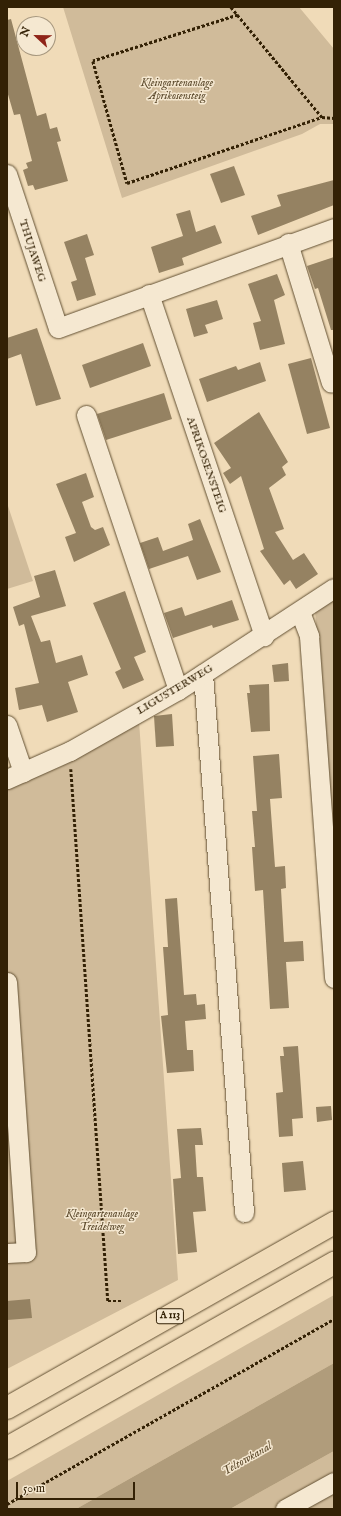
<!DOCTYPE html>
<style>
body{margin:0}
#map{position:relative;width:341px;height:1516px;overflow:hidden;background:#f0dbb8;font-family:"IM FELL English",serif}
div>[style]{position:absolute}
.green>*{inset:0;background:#d0bb9a}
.water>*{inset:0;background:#b09c7b}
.building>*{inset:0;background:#958262}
.path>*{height:2.5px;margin-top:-1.25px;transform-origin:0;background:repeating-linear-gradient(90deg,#332105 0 3px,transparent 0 5px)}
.roads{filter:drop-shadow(0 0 1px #625032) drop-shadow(0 0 1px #625032)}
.minor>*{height:19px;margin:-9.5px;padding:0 9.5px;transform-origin:9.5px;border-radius:9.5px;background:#f5e8d1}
.highway>*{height:22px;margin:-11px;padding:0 11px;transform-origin:11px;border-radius:11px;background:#f0dbb8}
span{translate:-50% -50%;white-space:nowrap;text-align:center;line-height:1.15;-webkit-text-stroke:3px #f5e8d1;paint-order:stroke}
.shield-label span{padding:1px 3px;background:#f5e8d1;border:1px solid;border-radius:3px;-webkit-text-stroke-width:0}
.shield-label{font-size:10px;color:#332105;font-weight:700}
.park-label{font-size:11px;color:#5a482a;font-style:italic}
.street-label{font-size:11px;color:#332105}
.water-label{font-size:12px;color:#5f4c2e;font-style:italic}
.frame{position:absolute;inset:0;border:8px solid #332105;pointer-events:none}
.north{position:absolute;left:16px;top:16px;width:40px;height:40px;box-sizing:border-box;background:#f5e8d1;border:1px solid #a7987f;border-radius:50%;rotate:292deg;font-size:11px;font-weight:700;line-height:16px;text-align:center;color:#332105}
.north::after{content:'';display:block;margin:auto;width:14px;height:18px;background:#8f2418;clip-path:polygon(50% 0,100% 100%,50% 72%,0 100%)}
.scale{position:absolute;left:16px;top:1482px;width:119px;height:18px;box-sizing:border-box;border:2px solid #332105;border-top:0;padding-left:5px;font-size:12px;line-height:14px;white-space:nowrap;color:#332105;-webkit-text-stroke:3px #f5e8d1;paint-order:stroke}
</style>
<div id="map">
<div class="green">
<div style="clip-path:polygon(63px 7px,299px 7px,334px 49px,334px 124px,320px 124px,302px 134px,122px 198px)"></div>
<div style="clip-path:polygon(7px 503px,33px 581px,7px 589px)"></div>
<div style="clip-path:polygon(334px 598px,334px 879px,315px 610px)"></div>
<div style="clip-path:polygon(139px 721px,178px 1280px,7px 1369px,7px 788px,62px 766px)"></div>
<div style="clip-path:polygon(334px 1295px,334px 1363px,76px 1509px,7px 1509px,7px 1481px)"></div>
<div style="clip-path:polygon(334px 1451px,334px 1509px,230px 1509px)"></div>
</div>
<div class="water">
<div style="clip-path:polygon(334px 1363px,334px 1451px,230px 1509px,76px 1509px)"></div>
</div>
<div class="building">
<div style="clip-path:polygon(11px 19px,37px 116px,46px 113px,50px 129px,57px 127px,61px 141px,57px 142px,68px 181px,35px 190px,33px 185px,28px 186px,23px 170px,28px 168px,26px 163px,32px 161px,20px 114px,14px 115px,7px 91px,7px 20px)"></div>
<div style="clip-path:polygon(234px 166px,245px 195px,221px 203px,210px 174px)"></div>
<div style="clip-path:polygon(334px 180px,334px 205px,258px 235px,251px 216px,281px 206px,277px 195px)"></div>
<div style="clip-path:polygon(190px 210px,196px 232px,215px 225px,222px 243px,182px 258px,184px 265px,159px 273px,151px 247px,183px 236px,176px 214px)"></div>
<div style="clip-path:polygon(87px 234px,94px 255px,85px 258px,96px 295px,77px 301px,71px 282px,77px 280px,64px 242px)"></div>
<div style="clip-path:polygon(334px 257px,334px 330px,331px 330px,318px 288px,315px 289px,307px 266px)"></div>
<div style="clip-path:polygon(277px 274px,285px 295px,274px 300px,285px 344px,260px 350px,253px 323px,261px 321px,248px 284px)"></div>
<div style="clip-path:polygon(217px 300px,223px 319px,205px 325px,208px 333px,194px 337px,186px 309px)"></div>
<div style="clip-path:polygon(37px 328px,61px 399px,36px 406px,21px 354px,7px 359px,7px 338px)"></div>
<div style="clip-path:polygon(143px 343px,151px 366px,90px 388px,82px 365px)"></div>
<div style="clip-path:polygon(311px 358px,330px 428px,307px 434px,288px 364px)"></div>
<div style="clip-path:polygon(260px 362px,266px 381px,207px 402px,199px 379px,236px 366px,238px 370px)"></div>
<div style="clip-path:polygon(164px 393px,172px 419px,106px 440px,97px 414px)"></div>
<div style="clip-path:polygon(259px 412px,288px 462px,282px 467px,286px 475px,269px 488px,284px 529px,275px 532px,293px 560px,304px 553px,318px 574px,296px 589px,290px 580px,284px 585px,260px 551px,264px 549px,241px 476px,230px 484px,223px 473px,231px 468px,214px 443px)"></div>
<div style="clip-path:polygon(86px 473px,94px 497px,82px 502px,91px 527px,95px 530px,103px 527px,110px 545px,74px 562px,65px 537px,76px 533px,56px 484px)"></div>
<div style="clip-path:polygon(200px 519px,221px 572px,197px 580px,188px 556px,149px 569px,140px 543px,158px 537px,163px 551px,193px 540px,188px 524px)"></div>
<div style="clip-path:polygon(55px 570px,66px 606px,31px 616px,41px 642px,50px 640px,56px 663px,82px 655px,88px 675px,68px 682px,78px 712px,47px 722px,42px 705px,19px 710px,15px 688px,39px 683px,24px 624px,19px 626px,13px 607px,40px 597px,34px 576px)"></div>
<div style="clip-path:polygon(125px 591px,146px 652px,134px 657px,144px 680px,123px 689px,115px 672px,121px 669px,93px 603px)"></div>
<div style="clip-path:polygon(232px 600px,239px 620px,213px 628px,212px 625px,173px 638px,164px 613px,182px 607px,185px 616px)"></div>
<div style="clip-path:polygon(288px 663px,289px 681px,274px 682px,272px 665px)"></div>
<div style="clip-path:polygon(269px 684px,270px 731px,251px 732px,247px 693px,250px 693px,249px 685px)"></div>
<div style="clip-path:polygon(172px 714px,174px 746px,156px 747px,154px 716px)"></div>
<div style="clip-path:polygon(279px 754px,282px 798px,270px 799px,275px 867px,285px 866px,286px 888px,281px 889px,284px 942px,303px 941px,304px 961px,286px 962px,289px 1008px,270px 1009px,263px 890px,255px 891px,252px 847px,255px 847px,252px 811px,257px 811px,253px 756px)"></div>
<div style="clip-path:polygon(177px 898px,184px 995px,196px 994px,197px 1005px,205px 1004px,206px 1019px,185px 1021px,187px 1050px,193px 1050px,194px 1071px,167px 1073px,161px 1016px,168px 1015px,163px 947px,168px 947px,165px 899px)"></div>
<div style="clip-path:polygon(298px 1046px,303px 1118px,292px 1119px,293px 1136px,279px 1137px,276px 1093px,283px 1092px,280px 1056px,284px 1056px,283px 1047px)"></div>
<div style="clip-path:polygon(331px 1106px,332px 1120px,317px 1122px,316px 1107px)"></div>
<div style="clip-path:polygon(201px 1128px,203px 1145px,195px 1145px,197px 1177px,203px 1177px,206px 1211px,193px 1212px,197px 1252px,178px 1254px,173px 1179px,181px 1178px,177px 1129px)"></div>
<div style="clip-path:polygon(303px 1161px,306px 1190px,284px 1192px,282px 1163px)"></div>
<div style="clip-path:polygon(30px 1299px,32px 1318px,7px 1320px,7px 1301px)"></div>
</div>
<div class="path">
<div style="left:231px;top:7px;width:143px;rotate:50.4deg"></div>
<div style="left:238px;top:15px;width:152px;rotate:162.4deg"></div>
<div style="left:93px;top:61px;width:127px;rotate:74.4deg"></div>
<div style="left:127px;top:183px;width:206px;rotate:-18.7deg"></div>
<div style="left:322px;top:117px;width:12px;rotate:5deg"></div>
<div style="left:71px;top:769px;width:533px;rotate:86.02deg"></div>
<div style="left:108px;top:1301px;width:14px"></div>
<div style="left:7px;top:1504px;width:376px;rotate:-29.5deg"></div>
</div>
<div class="roads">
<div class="minor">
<div style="left:7px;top:174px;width:162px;rotate:71.7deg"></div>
<div style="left:58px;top:328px;width:294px;rotate:-19.9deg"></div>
<div style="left:288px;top:243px;width:146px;rotate:72.9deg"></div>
<div style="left:149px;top:294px;width:361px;rotate:71.4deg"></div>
<div style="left:86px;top:415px;width:290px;rotate:71.5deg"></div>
<div style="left:300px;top:612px;width:26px;rotate:69deg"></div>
<div style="left:309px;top:636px;width:343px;rotate:85.8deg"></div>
<div style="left:203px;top:674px;width:540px;rotate:85.64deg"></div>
<div style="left:7px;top:725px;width:50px;rotate:71.2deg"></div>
<div style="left:7px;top:779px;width:69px;rotate:-24deg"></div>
<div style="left:70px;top:751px;width:124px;rotate:-29.5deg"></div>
<div style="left:178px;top:690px;width:186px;rotate:-33.2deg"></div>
<div style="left:7px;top:982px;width:271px;rotate:86deg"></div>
<div style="left:26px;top:1252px;width:19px;rotate:177deg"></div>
<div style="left:285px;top:1509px;width:56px;rotate:-28.9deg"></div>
</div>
<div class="highway">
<div style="left:7px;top:1408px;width:376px;rotate:-29.5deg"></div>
<div style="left:7px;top:1448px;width:376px;rotate:-29.5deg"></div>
</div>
</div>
<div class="shield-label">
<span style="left:170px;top:1316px">A 113</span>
</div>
<div class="park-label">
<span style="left:177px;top:90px">Kleingartenanlage<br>Aprikosensteig</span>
<span style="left:102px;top:1221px">Kleingartenanlage<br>Treidelweg</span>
</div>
<div class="street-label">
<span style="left:32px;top:251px;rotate:72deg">THUJAWEG</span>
<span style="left:206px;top:465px;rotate:71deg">APRIKOSENSTEIG</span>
<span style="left:175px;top:690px;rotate:-31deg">LIGUSTERWEG</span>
</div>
<div class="water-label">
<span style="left:247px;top:1459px;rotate:-30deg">Teltowkanal</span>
</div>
<div class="frame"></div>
<div class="north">N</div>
<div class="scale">50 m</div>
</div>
